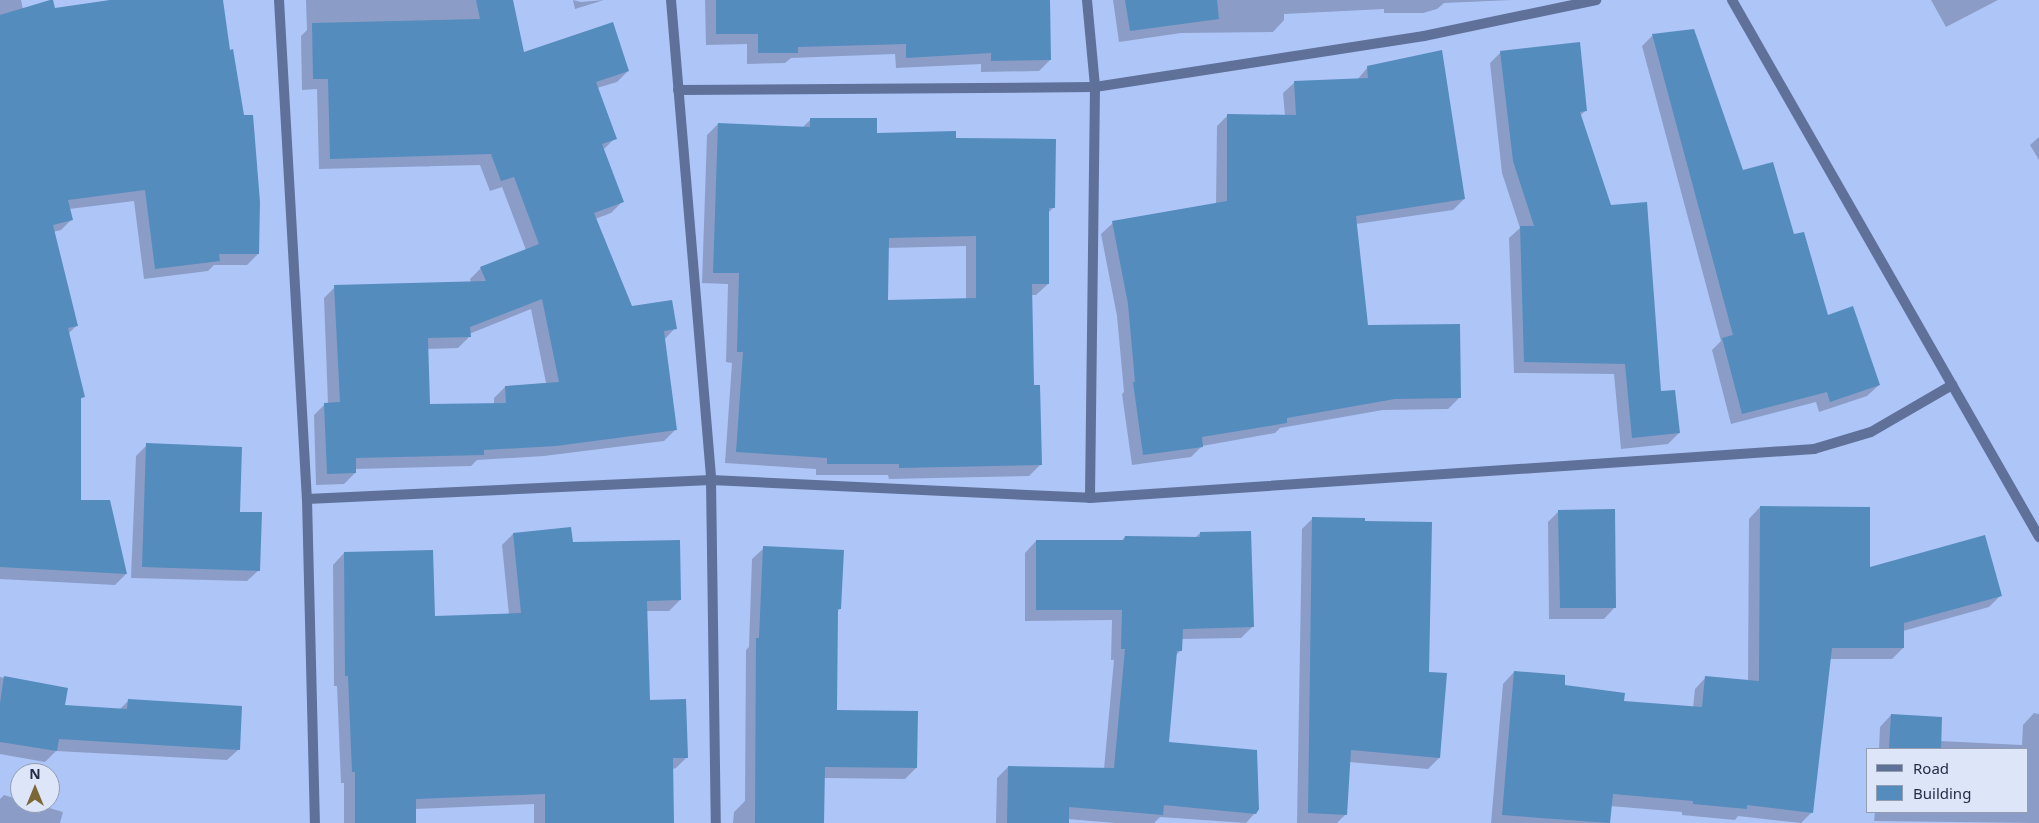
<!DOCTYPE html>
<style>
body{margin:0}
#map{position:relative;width:2039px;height:823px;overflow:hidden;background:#aec5f8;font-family:"Noto Sans",sans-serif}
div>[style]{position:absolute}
.shadow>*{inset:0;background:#0003}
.building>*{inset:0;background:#548cbd}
.minor>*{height:10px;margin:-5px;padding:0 5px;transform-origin:5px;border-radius:5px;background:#5f7199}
span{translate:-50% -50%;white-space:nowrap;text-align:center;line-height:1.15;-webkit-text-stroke:4.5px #dde6f9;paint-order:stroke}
.legend{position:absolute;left:1866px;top:748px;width:162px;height:65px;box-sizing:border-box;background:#dde6f9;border:1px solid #939cb1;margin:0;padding:6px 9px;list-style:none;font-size:15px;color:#232d46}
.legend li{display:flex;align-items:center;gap:10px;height:25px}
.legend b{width:25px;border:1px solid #939cb1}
.north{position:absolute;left:10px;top:763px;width:50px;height:50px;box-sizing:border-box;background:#dde6f9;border:1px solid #939cb1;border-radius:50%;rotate:0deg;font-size:14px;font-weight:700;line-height:20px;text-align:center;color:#232d46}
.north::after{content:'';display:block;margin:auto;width:18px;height:22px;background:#7c6736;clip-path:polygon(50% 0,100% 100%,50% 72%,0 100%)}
</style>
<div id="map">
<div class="shadow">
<div style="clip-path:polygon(0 0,21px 0,23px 9px,54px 10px,113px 0,221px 0,258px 254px,247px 265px,214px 265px,208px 271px,144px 279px,134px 201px,69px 209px,72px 219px,61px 230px,53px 232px,77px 325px,68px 334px,83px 396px,80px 400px,80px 501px,126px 574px,115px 585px,0 579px)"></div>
<div style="clip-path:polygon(evenodd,306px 0,511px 0,523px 54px,628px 71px,617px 82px,597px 88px,615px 138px,603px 150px,622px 202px,611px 213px,595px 219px,631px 307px,675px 328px,664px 340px,675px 430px,664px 441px,544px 456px,477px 460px,471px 466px,355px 469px,355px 473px,344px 484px,316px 485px,314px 415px,325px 404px,328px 404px,324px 298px,335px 287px,471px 283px,470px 279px,481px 268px,526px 250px,502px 187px,490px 191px,480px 165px,319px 169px,317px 89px,302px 90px,301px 36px,307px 30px,306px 0,531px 309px,546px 383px,505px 387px,494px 398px,494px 404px,429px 405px,427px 349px,458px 348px,469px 337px,469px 334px,531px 309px)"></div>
<div style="clip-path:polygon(573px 0,581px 2px,604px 0,575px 9px)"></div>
<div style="clip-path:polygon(705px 0,1049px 0,1050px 60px,1039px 71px,981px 72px,981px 64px,896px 68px,895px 54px,791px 58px,785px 63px,747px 64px,747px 44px,706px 45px)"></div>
<div style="clip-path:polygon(1113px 0,1511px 0,1444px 3px,1437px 9px,1423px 13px,1384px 13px,1384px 9px,1284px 14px,1284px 20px,1273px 32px,1181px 33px,1119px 42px)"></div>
<div style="clip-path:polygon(1931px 0,1998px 0,1946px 27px)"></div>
<div style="clip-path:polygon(1653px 35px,1742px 172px,1793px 236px,1827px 316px,1879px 385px,1867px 396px,1819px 412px,1816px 402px,1731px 424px,1712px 350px,1721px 341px,1642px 46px)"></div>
<div style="clip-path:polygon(1501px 52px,1586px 110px,1580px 116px,1660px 392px,1679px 433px,1668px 444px,1621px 449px,1614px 374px,1514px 373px,1509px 238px,1520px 228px,1502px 173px,1490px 63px)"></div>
<div style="clip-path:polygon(1368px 67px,1464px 199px,1453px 210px,1356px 224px,1367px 327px,1459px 398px,1448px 409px,1383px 410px,1280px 428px,1275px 433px,1202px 446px,1191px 457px,1132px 465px,1122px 394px,1124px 392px,1117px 316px,1101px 234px,1113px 223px,1216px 204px,1217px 126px,1228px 115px,1285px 116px,1283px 93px,1295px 82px,1357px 80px)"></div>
<div style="clip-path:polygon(evenodd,810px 120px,876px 134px,955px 139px,1053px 208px,1048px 213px,1048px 284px,1036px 295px,1031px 295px,1033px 387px,1041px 464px,1029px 476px,889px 479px,888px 475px,816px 475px,816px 469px,725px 463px,732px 363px,726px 362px,728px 284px,702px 283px,707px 135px,718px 124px,802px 128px,810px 120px,966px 246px,966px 300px,886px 301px,887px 248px,966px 246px)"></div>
<div style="clip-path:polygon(2039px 137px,2039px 160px,2030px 145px)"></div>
<div style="clip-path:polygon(147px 445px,259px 570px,247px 581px,131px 578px,136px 456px)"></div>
<div style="clip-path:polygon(1760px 507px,1869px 569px,2000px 596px,1989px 607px,1903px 631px,1903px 648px,1892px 659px,1829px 659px,1812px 812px,1801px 823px,1738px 816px,1735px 820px,1682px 815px,1682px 812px,1610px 806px,1608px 823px,1491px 823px,1503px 684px,1514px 672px,1622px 702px,1693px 708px,1695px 689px,1706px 677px,1748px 681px,1749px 519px)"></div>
<div style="clip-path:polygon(1559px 511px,1615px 607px,1604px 619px,1549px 619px,1548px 522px)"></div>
<div style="clip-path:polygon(1313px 518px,1428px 673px,1439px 758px,1428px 769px,1349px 762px,1345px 815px,1337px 823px,1297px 823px,1302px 529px)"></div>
<div style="clip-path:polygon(1200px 533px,1253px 626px,1241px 638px,1181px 639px,1181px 650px,1176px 655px,1168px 743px,1255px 813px,1246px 823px,1160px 817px,1154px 823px,1115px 823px,1068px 819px,1067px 823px,996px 823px,997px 778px,1008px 767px,1104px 769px,1114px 660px,1111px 660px,1112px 620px,1025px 621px,1025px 553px,1036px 541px,1121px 541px,1125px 537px,1195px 538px)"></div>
<div style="clip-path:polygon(513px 534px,572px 544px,680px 600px,669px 611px,646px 611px,648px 702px,687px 757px,676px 768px,672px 769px,673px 823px,534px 823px,534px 804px,415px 809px,415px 823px,344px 823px,344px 783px,341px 783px,337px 686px,334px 686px,333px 565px,344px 553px,434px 617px,509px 615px,502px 545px)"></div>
<div style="clip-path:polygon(764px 548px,840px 609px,837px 611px,836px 711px,916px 768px,905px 779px,824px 778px,823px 823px,733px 823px,734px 812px,745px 801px,746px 650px,749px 647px,752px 559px)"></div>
<div style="clip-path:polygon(0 677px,67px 689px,64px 707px,119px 710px,129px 700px,239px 749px,227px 760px,56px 751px,45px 762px,0 754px)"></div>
<div style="clip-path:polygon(2034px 713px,2039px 714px,2039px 823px,1874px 821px,1875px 812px,2028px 812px,2028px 749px,1879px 749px,1880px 727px,1891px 715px,1940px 741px,2022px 745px,2023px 725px)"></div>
<div style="clip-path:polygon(4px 795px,20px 800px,20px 803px,32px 803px,63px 812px,60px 823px,0 823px,0 799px)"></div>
</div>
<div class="building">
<div style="clip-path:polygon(50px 0,53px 0,55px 8px,110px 0,223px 0,230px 50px,233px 49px,244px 115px,253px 115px,260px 202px,259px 254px,219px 254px,220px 261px,155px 269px,145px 190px,68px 200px,73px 220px,53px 225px,78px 326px,68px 328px,85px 397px,81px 398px,81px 500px,110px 500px,127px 574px,0 567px,0 15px)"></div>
<div style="clip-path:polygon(evenodd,476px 0,513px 0,524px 52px,613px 22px,629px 71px,596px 82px,617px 139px,602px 144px,624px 202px,594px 213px,632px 306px,672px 300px,677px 329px,664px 331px,677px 430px,556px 446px,484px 450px,484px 455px,356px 458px,356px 473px,327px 474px,324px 403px,340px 402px,334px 285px,486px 281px,480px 267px,539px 244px,514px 177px,501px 181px,491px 154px,330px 159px,328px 79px,313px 79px,312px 23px,480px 19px,476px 0,542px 299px,559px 382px,505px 386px,506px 403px,430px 404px,428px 338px,471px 337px,470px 327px,542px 299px)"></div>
<div style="clip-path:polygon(716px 0,1050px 0,1051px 60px,991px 61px,991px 53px,906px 58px,906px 44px,798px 47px,798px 53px,758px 53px,758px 34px,716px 34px)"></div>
<div style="clip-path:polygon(1125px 0,1217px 0,1219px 19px,1130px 31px)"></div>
<div style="clip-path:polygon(1694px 29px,1743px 170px,1773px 162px,1794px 234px,1804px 232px,1828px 315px,1853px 306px,1880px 385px,1830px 402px,1827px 392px,1742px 414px,1722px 338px,1733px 335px,1652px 34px)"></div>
<div style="clip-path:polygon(1580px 42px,1587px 111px,1580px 112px,1611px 205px,1647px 202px,1661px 391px,1675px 390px,1680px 433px,1632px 438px,1625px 364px,1524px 362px,1520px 226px,1534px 226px,1513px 161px,1500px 51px)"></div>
<div style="clip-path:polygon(1442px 50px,1465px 199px,1356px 216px,1368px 325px,1460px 324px,1461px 398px,1395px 399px,1287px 418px,1287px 423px,1202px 437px,1203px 447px,1143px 455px,1133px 382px,1135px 382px,1128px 304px,1112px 221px,1227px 201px,1227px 114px,1296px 115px,1294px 81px,1368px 78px,1367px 66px)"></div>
<div style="clip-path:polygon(evenodd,810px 118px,877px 118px,877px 133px,956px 131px,956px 138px,1056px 139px,1055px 208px,1049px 208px,1049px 284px,1032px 284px,1034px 385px,1040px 385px,1042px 465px,899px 468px,899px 464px,827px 464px,827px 458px,736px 452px,743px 352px,737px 352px,739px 273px,713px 273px,718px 123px,810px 127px,810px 118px,976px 236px,976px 298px,888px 300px,889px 238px,976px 236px)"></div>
<div style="clip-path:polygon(146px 443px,242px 447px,240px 512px,262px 512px,260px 571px,142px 567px)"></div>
<div style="clip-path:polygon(1760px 506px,1870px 507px,1870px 567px,1985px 535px,2002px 596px,1904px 623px,1904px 648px,1832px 648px,1813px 813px,1747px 805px,1747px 809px,1693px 804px,1693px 801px,1613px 794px,1610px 823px,1502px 815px,1514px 671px,1565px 675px,1565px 685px,1625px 693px,1624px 701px,1702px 707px,1705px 676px,1759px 681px)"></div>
<div style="clip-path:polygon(1615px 509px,1616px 608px,1560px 608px,1558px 510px)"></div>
<div style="clip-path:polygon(1312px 517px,1365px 518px,1365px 521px,1432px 522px,1429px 672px,1447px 673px,1440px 758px,1351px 750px,1347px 815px,1308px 813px)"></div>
<div style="clip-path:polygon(571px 527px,573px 542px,680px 540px,681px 600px,647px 601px,650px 700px,686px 699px,688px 758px,673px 758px,674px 823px,545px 823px,545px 794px,416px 799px,416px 823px,355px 823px,355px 772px,352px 772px,348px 676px,345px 676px,344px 552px,433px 550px,435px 616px,521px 613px,513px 533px)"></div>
<div style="clip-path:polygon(1251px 531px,1254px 627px,1183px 629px,1182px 651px,1177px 651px,1169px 742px,1257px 750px,1259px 809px,1256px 814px,1164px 805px,1163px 815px,1069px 807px,1069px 823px,1007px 823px,1008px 766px,1114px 768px,1125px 649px,1121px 649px,1122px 610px,1036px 610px,1036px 540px,1124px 540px,1125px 536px,1200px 537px,1200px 532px)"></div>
<div style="clip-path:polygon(763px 546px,844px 550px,841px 609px,838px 609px,837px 710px,918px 711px,917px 768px,825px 767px,824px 823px,755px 823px,756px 638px,759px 638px)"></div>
<div style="clip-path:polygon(4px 676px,68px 688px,65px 705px,127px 709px,128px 699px,242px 706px,240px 750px,59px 739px,57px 751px,0 742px,0 703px)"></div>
<div style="clip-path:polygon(1891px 714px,1942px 717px,1941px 749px,1889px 749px)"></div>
</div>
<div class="minor">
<div style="left:279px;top:0;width:500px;rotate:86.8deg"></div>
<div style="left:307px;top:499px;width:324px;rotate:88.6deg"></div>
<div style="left:671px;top:0;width:482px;rotate:85.2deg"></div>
<div style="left:711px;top:480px;width:343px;rotate:89.2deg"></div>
<div style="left:1087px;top:0;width:87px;rotate:84.7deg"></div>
<div style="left:1095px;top:87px;width:411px;rotate:90.7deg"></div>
<div style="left:1732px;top:0;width:619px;rotate:60.24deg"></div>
<div style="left:678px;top:90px;width:417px;rotate:-0.4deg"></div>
<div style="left:1095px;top:87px;width:333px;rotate:-8.8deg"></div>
<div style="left:1424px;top:36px;width:176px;rotate:-11.8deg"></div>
<div style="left:307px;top:499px;width:404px;rotate:-2.7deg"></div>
<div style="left:711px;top:480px;width:379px;rotate:2.7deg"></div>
<div style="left:1090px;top:498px;width:726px;rotate:-3.87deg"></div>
<div style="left:1814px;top:449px;width:59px;rotate:-16.6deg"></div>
<div style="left:1871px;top:432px;width:94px;rotate:-30.1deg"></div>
</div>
<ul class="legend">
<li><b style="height:6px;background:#5f7199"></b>Road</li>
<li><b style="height:14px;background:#548cbd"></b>Building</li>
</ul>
<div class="north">N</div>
</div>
